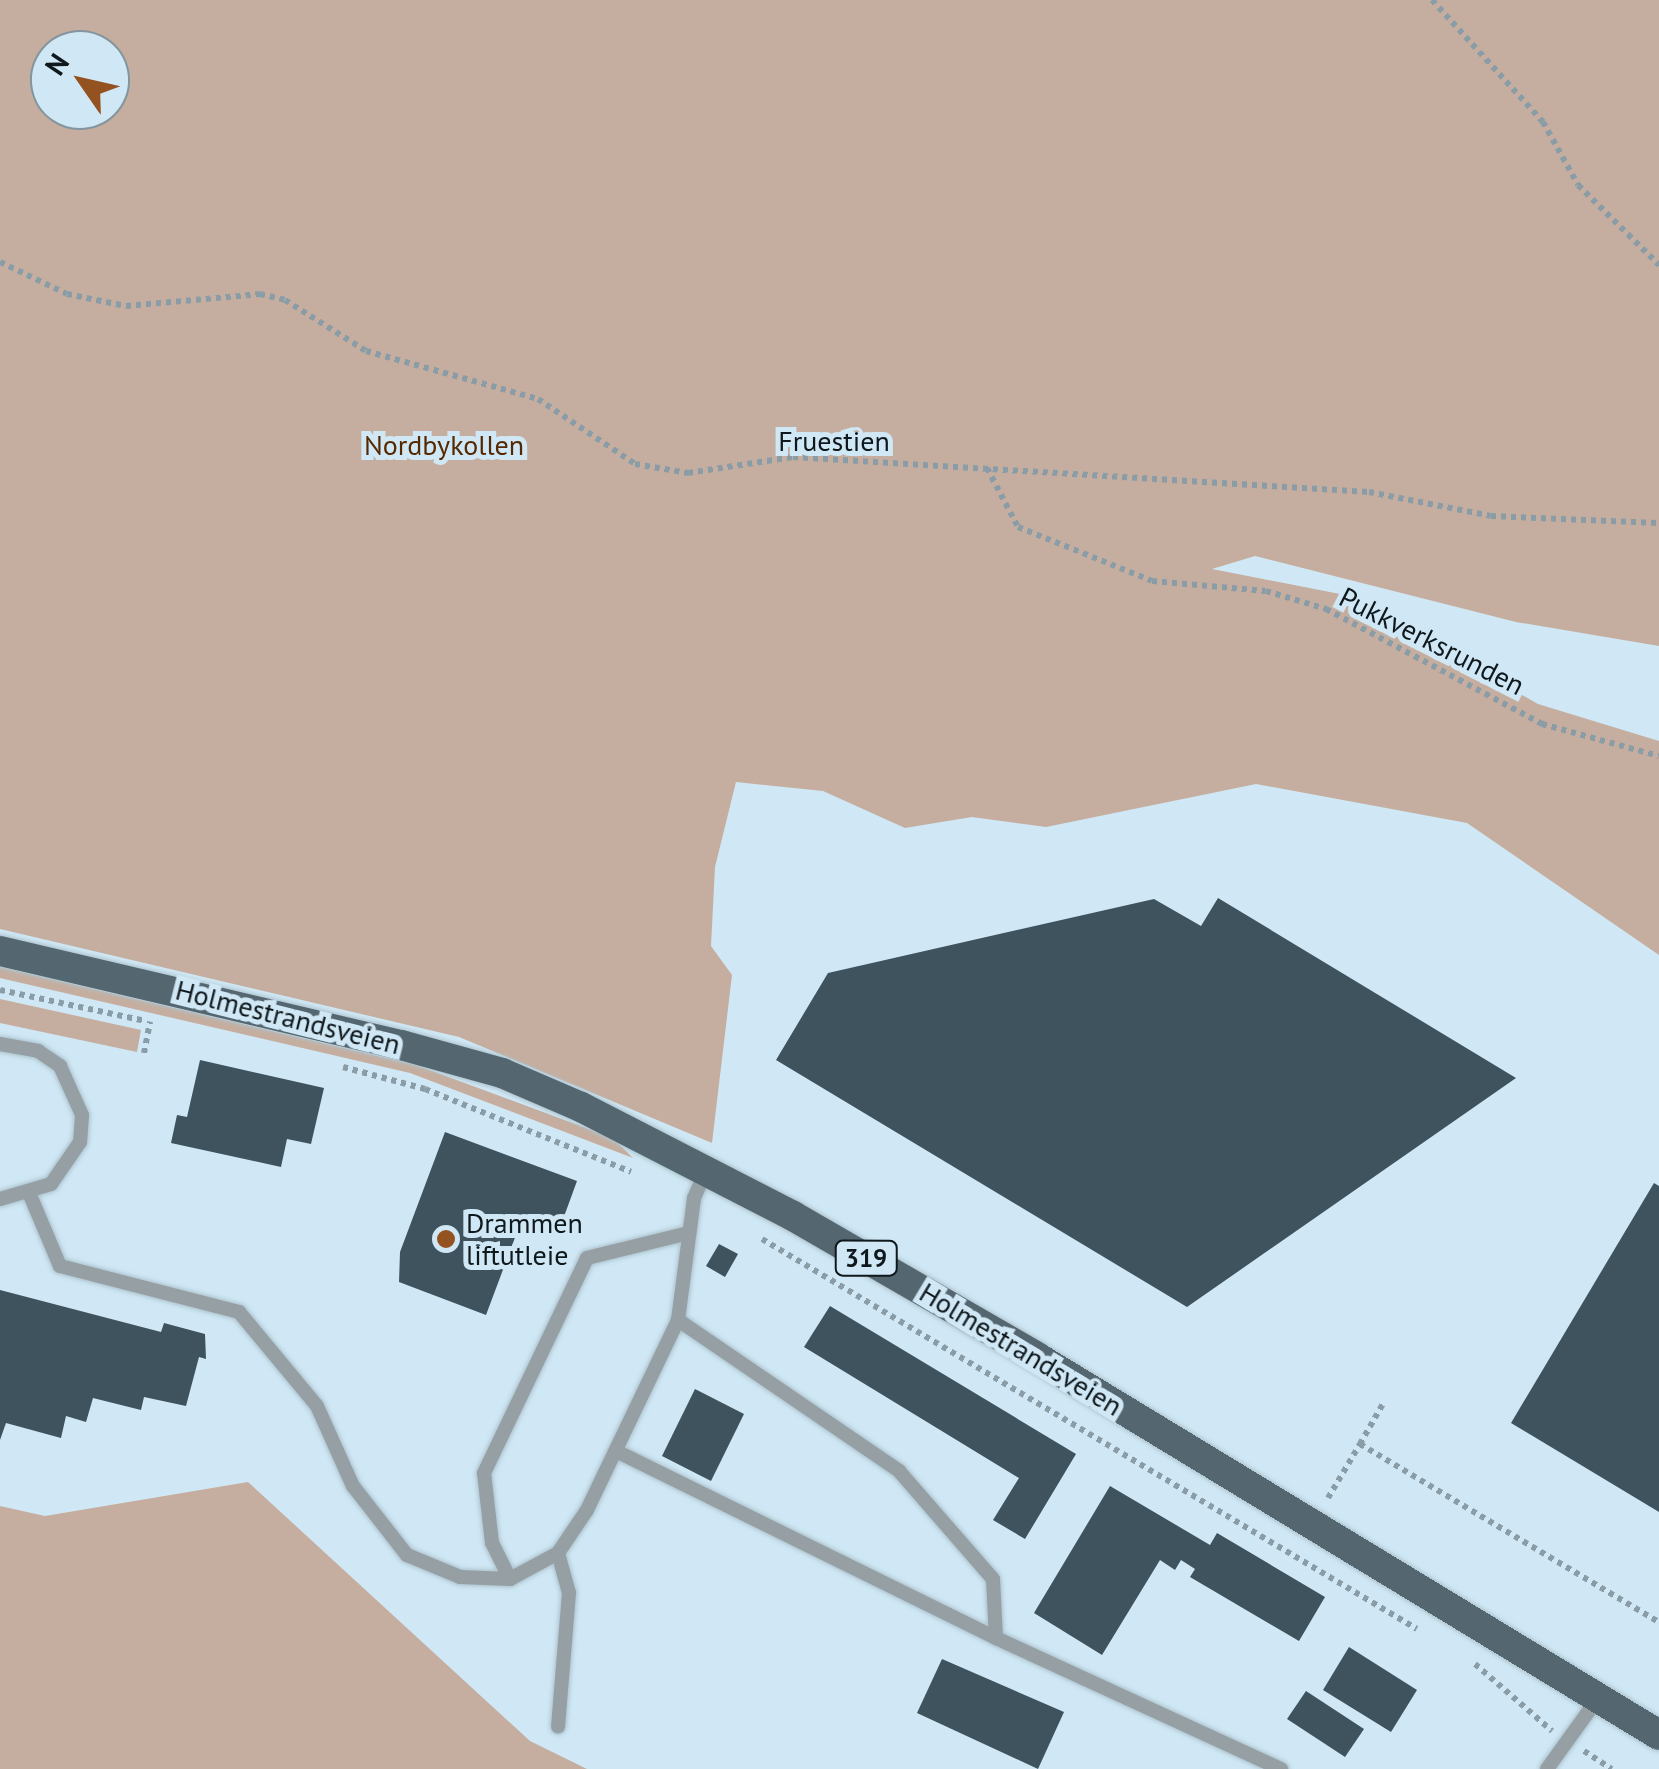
<!DOCTYPE html>
<style>
body{margin:0}
#map{position:relative;width:1659px;height:1769px;overflow:hidden;background:#d0e8f5;font-family:"PT Sans",sans-serif}
div>[style]{position:absolute}
.green>*{inset:0;background:#c5ae9f}
.building>*{inset:0;background:#3e535d}
.path>*{height:6px;margin-top:-3px;transform-origin:0;background:repeating-linear-gradient(90deg,#8a9da7 0 5px,transparent 0 10px)}
.roads{filter:drop-shadow(0 0 2px #adc3ce) drop-shadow(0 0 2px #adc3ce)}
.service>*{height:14px;margin:-7px;padding:0 7px;transform-origin:7px;border-radius:7px;background:#959fa4}
.primary>*{height:30px;margin:-15px;padding:0 15px;transform-origin:15px;border-radius:15px;background:#54666f}
.dots>*{width:28px;height:28px;translate:-50% -50%;box-sizing:border-box;border:5px solid #d0e8f5;border-radius:50%}
span{translate:-50% -50%;white-space:nowrap;text-align:center;line-height:1.15;-webkit-text-stroke:10px #d0e8f5;paint-order:stroke}
.shield-label span{padding:2px 8px;background:#d0e8f5;border:2px solid;border-radius:8px;-webkit-text-stroke-width:0}
.shield-label{font-size:25px;color:#0f181c;font-weight:700}
.street-label{font-size:28px;color:#0f181c}
.park-label{font-size:28px;color:#562801}
.poi-label{font-size:28px;color:#0f181c}
.left{translate:0 -50%;text-align:left}
.north{position:absolute;left:30px;top:30px;width:100px;height:100px;box-sizing:border-box;background:#d0e8f5;border:2px solid #83959e;border-radius:50%;rotate:304deg;font-size:28px;font-weight:700;line-height:40px;text-align:center;color:#0f181c}
.north::after{content:'';display:block;margin:auto;width:35px;height:45px;background:#945220;clip-path:polygon(50% 0,100% 100%,50% 72%,0 100%)}
</style>
<div id="map">
<div class="green">
<div style="clip-path:polygon(evenodd,0 0,1659px 0,1659px 646px,1516px 622px,1255px 556px,1212px 569px,1345px 595px,1538px 704px,1659px 741px,1659px 955px,1467px 823px,1256px 784px,1046px 827px,972px 817px,905px 828px,823px 791px,736px 782px,715px 867px,711px 946px,732px 975px,712px 1143px,459px 1037px,0 929px,0 0,50px 50px,110px 50px,110px 110px,50px 110px,50px 50px)"></div>
<div style="clip-path:polygon(0 967px,416px 1065px,613px 1138px,633px 1158px,410px 1073px,0 978px)"></div>
<div style="clip-path:polygon(0 999px,141px 1030px,137px 1052px,0 1023px)"></div>
<div style="clip-path:polygon(248px 1482px,530px 1741px,587px 1769px,0 1769px,0 1506px,45px 1516px)"></div>
</div>
<div class="building">
<div style="clip-path:polygon(1218px 898px,1516px 1078px,1187px 1307px,776px 1060px,828px 973px,1154px 899px,1201px 926px)"></div>
<div style="clip-path:polygon(200px 1060px,324px 1088px,311px 1144px,287px 1139px,281px 1167px,171px 1143px,177px 1115px,187px 1117px)"></div>
<div style="clip-path:polygon(445px 1132px,577px 1181px,558px 1233px,522px 1219px,486px 1315px,399px 1282px,400px 1252px)"></div>
<div style="clip-path:polygon(1654px 1183px,1659px 1186px,1659px 1512px,1511px 1423px)"></div>
<div style="clip-path:polygon(719px 1244px,738px 1254px,725px 1277px,706px 1266px)"></div>
<div style="clip-path:polygon(0 1290px,161px 1332px,164px 1323px,205px 1334px,206px 1359px,199px 1357px,186px 1406px,144px 1397px,141px 1410px,93px 1398px,86px 1422px,66px 1416px,61px 1438px,6px 1423px,0 1440px)"></div>
<div style="clip-path:polygon(830px 1306px,1076px 1454px,1025px 1539px,993px 1520px,1019px 1478px,804px 1347px)"></div>
<div style="clip-path:polygon(695px 1389px,744px 1414px,711px 1481px,662px 1456px)"></div>
<div style="clip-path:polygon(1110px 1486px,1210px 1545px,1217px 1533px,1325px 1597px,1299px 1641px,1190px 1577px,1195px 1569px,1181px 1560px,1175px 1570px,1160px 1560px,1102px 1655px,1034px 1613px)"></div>
<div style="clip-path:polygon(1349px 1647px,1417px 1690px,1391px 1732px,1323px 1690px)"></div>
<div style="clip-path:polygon(942px 1659px,1064px 1712px,1038px 1769px,917px 1713px)"></div>
<div style="clip-path:polygon(1306px 1691px,1364px 1729px,1345px 1757px,1287px 1719px)"></div>
</div>
<div class="path">
<div style="left:1432px;top:0;width:165px;rotate:47.7deg"></div>
<div style="left:1543px;top:122px;width:72px;rotate:60.9deg"></div>
<div style="left:1578px;top:185px;width:114px;rotate:44.6deg"></div>
<div style="left:0;top:262px;width:74px;rotate:25.5deg"></div>
<div style="left:67px;top:294px;width:60px;rotate:11.5deg"></div>
<div style="left:126px;top:306px;width:135px;rotate:-5.1deg"></div>
<div style="left:260px;top:294px;width:26px;rotate:13deg"></div>
<div style="left:285px;top:300px;width:96px;rotate:32.2deg"></div>
<div style="left:366px;top:351px;width:179px;rotate:15.6deg"></div>
<div style="left:538px;top:399px;width:117px;rotate:33.8deg"></div>
<div style="left:635px;top:464px;width:54px;rotate:9.6deg"></div>
<div style="left:688px;top:473px;width:106px;rotate:-8.7deg"></div>
<div style="left:793px;top:457px;width:577px;rotate:3.48deg"></div>
<div style="left:1369px;top:492px;width:124px;rotate:11.1deg"></div>
<div style="left:1491px;top:516px;width:168px;rotate:2.4deg"></div>
<div style="left:987px;top:468px;width:67px;rotate:62.3deg"></div>
<div style="left:1018px;top:527px;width:144px;rotate:21.9deg"></div>
<div style="left:1152px;top:581px;width:114px;rotate:5deg"></div>
<div style="left:1266px;top:591px;width:63px;rotate:16.7deg"></div>
<div style="left:1326px;top:609px;width:245px;rotate:28deg"></div>
<div style="left:1542px;top:724px;width:121px;rotate:15.3deg"></div>
<div style="left:0;top:990px;width:149px;rotate:12deg"></div>
<div style="left:144px;top:1053px;width:32px;rotate:-79deg"></div>
<div style="left:343px;top:1067px;width:85px;rotate:15deg"></div>
<div style="left:425px;top:1089px;width:222px;rotate:21.9deg"></div>
<div style="left:762px;top:1239px;width:762px;rotate:30.77deg"></div>
<div style="left:1360px;top:1444px;width:48px;rotate:-60.3deg"></div>
<div style="left:1328px;top:1498px;width:63px;rotate:-59.3deg"></div>
<div style="left:1360px;top:1444px;width:348px;rotate:30.8deg"></div>
<div style="left:1475px;top:1664px;width:102px;rotate:41deg"></div>
<div style="left:1584px;top:1751px;width:33px;rotate:33deg"></div>
</div>
<div class="roads">
<div class="service">
<div style="left:0;top:1044px;width:39px;rotate:10deg"></div>
<div style="left:38px;top:1051px;width:27px;rotate:34deg"></div>
<div style="left:60px;top:1066px;width:54px;rotate:65.8deg"></div>
<div style="left:82px;top:1115px;width:27px;rotate:94deg"></div>
<div style="left:80px;top:1142px;width:51px;rotate:124.6deg"></div>
<div style="left:51px;top:1184px;width:53px;rotate:163.6deg"></div>
<div style="left:30px;top:1195px;width:77px;rotate:67.1deg"></div>
<div style="left:60px;top:1266px;width:185px;rotate:14.4deg"></div>
<div style="left:239px;top:1312px;width:122px;rotate:50.3deg"></div>
<div style="left:317px;top:1406px;width:88px;rotate:65.8deg"></div>
<div style="left:353px;top:1486px;width:88px;rotate:52deg"></div>
<div style="left:407px;top:1555px;width:57px;rotate:22.5deg"></div>
<div style="left:460px;top:1577px;width:50px;rotate:2.3deg"></div>
<div style="left:510px;top:1579px;width:55px;rotate:-28.4deg"></div>
<div style="left:558px;top:1553px;width:52px;rotate:-56deg"></div>
<div style="left:587px;top:1510px;width:211px;rotate:-64.4deg"></div>
<div style="left:678px;top:1320px;width:123px;rotate:-82.5deg"></div>
<div style="left:694px;top:1198px;width:30px;rotate:-66deg"></div>
<div style="left:678px;top:1320px;width:268px;rotate:34.3deg"></div>
<div style="left:899px;top:1471px;width:143px;rotate:49deg"></div>
<div style="left:993px;top:1579px;width:59px;rotate:87.1deg"></div>
<div style="left:616px;top:1451px;width:424px;rotate:26.2deg"></div>
<div style="left:996px;top:1638px;width:314px;rotate:24.7deg"></div>
<div style="left:558px;top:1553px;width:41px;rotate:74.6deg"></div>
<div style="left:569px;top:1593px;width:134px;rotate:94.7deg"></div>
<div style="left:510px;top:1579px;width:40px;rotate:-116.6deg"></div>
<div style="left:492px;top:1543px;width:70px;rotate:-96.5deg"></div>
<div style="left:484px;top:1473px;width:238px;rotate:-64.4deg"></div>
<div style="left:587px;top:1258px;width:105px;rotate:-13.8deg"></div>
<div style="left:1547px;top:1769px;width:89px;rotate:-54.2deg"></div>
</div>
<div class="primary">
<div style="left:0;top:951px;width:412px;rotate:13.2deg"></div>
<div style="left:401px;top:1045px;width:105px;rotate:15.5deg"></div>
<div style="left:502px;top:1073px;width:86px;rotate:23.3deg"></div>
<div style="left:581px;top:1107px;width:238px;rotate:27.2deg"></div>
<div style="left:793px;top:1216px;width:280px;rotate:30deg"></div>
<div style="left:1035px;top:1356px;width:730px;rotate:31.27deg"></div>
</div>
</div>
<div class="dots">
<div style="left:446px;top:1239px;background:#945220"></div>
</div>
<div class="shield-label">
<span style="left:866px;top:1258px">319</span>
</div>
<div class="street-label">
<span style="left:834px;top:441px">Fruestien</span>
<span style="left:1432px;top:641px;rotate:27deg">Pukkverksrunden</span>
<span style="left:288px;top:1017px;rotate:14deg">Holmestrandsveien</span>
<span style="left:1021px;top:1349px;rotate:31deg">Holmestrandsveien</span>
</div>
<div class="park-label">
<span style="left:444px;top:445px">Nordbykollen</span>
</div>
<div class="poi-label">
<span class="left" style="left:466px;top:1239px">Drammen<br>liftutleie</span>
</div>
<div class="north">N</div>
</div>
